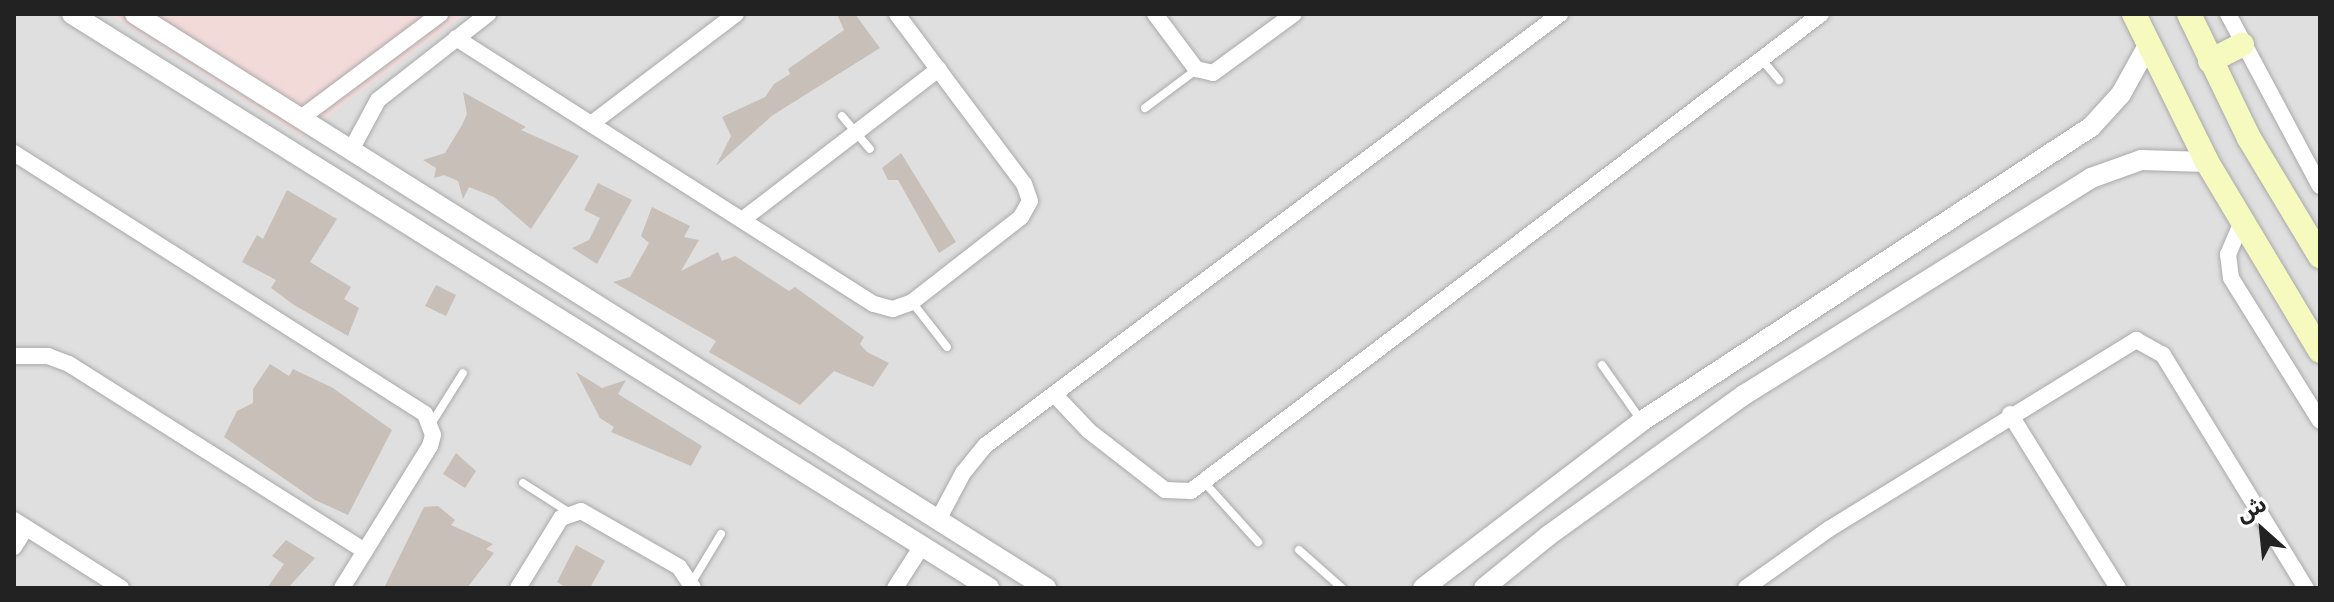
<!DOCTYPE html>
<meta charset="utf-8">
<style>
body{margin:0}
#map{position:relative;width:2334px;height:602px;overflow:hidden;background:#f2efe9;font-family:Inter,"Noto Sans Arabic",sans-serif}
div>[style]{position:absolute}
.residential>*{inset:0;background:#e0dfdf}
.commercial>*{inset:0;background:#f2dad9}
.building>*{inset:0;background:#c7bfb8}
.roads{filter:drop-shadow(0 0 2px #a9a9a9) drop-shadow(0 0 2px #a9a9a9)}
.service>*{height:8px;margin:-4px;padding:0 4px;transform-origin:4px;border-radius:4px;background:#fff}
.minor>*{height:16px;margin:-8px;padding:0 8px;transform-origin:8px;border-radius:8px;background:#fff}
.tertiary>*{height:20px;margin:-10px;padding:0 10px;transform-origin:10px;border-radius:10px;background:#fff}
.secondary>*{height:24px;margin:-12px;padding:0 12px;transform-origin:12px;border-radius:12px;background:#f7fabf}
span{translate:-50% -50%;white-space:nowrap;text-align:center;line-height:1.15;-webkit-text-stroke:7px #fff;paint-order:stroke}
.frame{position:absolute;inset:0;border:16px solid #222;pointer-events:none}
.north{position:absolute;left:2222px;top:490px;width:80px;height:80px;-webkit-text-stroke:6px #fff;paint-order:stroke;rotate:333deg;font-size:22px;font-weight:700;line-height:32px;text-align:center;color:#222}
.north::after{content:'';display:block;margin:auto;width:28px;height:36px;background:#222;clip-path:polygon(50% 0,100% 100%,50% 72%,0 100%)}
</style>
<div id="map">
<div class="residential">
<div style="clip-path:polygon(14px 14px,110px 14px,301px 136px,464px 14px,2320px 14px,2320px 588px,14px 588px)"></div>
</div>
<div class="commercial">
<div style="clip-path:polygon(110px 14px,464px 14px,301px 136px)"></div>
</div>
<div class="building">
<div style="clip-path:polygon(837px 14px,855px 14px,880px 48px,773px 115px,716px 166px,731px 136px,722px 117px,765px 97px,774px 84px,790px 74px,788px 69px,844px 30px)"></div>
<div style="clip-path:polygon(463px 92px,526px 127px,521px 130px,579px 156px,531px 229px,494px 197px,469px 187px,463px 199px,458px 181px,444px 175px,434px 178px,436px 168px,423px 160px,445px 153px,462px 125px,467px 114px)"></div>
<div style="clip-path:polygon(901px 153px,956px 242px,939px 253px,898px 180px,888px 180px,882px 168px)"></div>
<div style="clip-path:polygon(598px 183px,632px 200px,597px 264px,572px 248px,589px 240px,600px 218px,584px 210px)"></div>
<div style="clip-path:polygon(287px 190px,337px 219px,310px 262px,351px 287px,344px 299px,359px 308px,348px 336px,294px 305px,271px 288px,276px 280px,242px 262px,257px 235px,263px 239px)"></div>
<div style="clip-path:polygon(652px 207px,690px 226px,684px 237px,699px 240px,681px 271px,718px 252px,722px 261px,735px 256px,789px 291px,795px 287px,864px 337px,860px 344px,867px 352px,889px 363px,873px 387px,834px 371px,800px 405px,709px 352px,716px 341px,613px 282px,630px 277px,649px 243px,641px 236px)"></div>
<div style="clip-path:polygon(436px 285px,456px 295px,446px 316px,425px 306px)"></div>
<div style="clip-path:polygon(270px 364px,289px 376px,293px 369px,333px 388px,392px 430px,348px 515px,315px 500px,224px 437px,237px 411px,253px 403px,253px 389px)"></div>
<div style="clip-path:polygon(576px 372px,602px 388px,626px 380px,618px 394px,702px 446px,691px 466px,611px 432px,614px 427px,600px 418px)"></div>
<div style="clip-path:polygon(456px 453px,476px 471px,465px 488px,443px 474px)"></div>
<div style="clip-path:polygon(438px 506px,455px 520px,451px 525px,493px 544px,486px 549px,494px 553px,467px 588px,384px 588px,424px 507px)"></div>
<div style="clip-path:polygon(286px 540px,315px 558px,288px 588px,267px 588px,284px 564px,272px 556px)"></div>
<div style="clip-path:polygon(576px 545px,605px 561px,590px 588px,567px 588px,557px 582px)"></div>
</div>
<div class="roads">
<div class="service">
<div style="left:1763px;top:61px;width:25px;rotate:50deg"></div>
<div style="left:1145px;top:108px;width:64px;rotate:-36.7deg"></div>
<div style="left:842px;top:116px;width:43px;rotate:49.7deg"></div>
<div style="left:912px;top:302px;width:57px;rotate:52.1deg"></div>
<div style="left:1602px;top:365px;width:67px;rotate:54.7deg"></div>
<div style="left:431px;top:424px;width:60px;rotate:-57.9deg"></div>
<div style="left:1204px;top:482px;width:81px;rotate:48deg"></div>
<div style="left:523px;top:483px;width:56px;rotate:32.6deg"></div>
<div style="left:1299px;top:550px;width:57px;rotate:41.5deg"></div>
<div style="left:692px;top:582px;width:56px;rotate:-58.9deg"></div>
</div>
<div class="minor">
<div style="left:1155px;top:14px;width:69px;rotate:53.3deg"></div>
<div style="left:1196px;top:69px;width:17px;rotate:13deg"></div>
<div style="left:1213px;top:73px;width:100px;rotate:-36.1deg"></div>
<div style="left:2228px;top:14px;width:195px;rotate:61.9deg"></div>
<div style="left:456px;top:38px;width:495px;rotate:32.5deg"></div>
<div style="left:874px;top:304px;width:20px;rotate:15deg"></div>
<div style="left:893px;top:309px;width:20px;rotate:-20deg"></div>
<div style="left:912px;top:302px;width:138px;rotate:-37.9deg"></div>
<div style="left:1021px;top:217px;width:18px;rotate:-61deg"></div>
<div style="left:1030px;top:201px;width:18px;rotate:-109deg"></div>
<div style="left:1024px;top:184px;width:212px;rotate:-126.8deg"></div>
<div style="left:301px;top:118px;width:174px;rotate:-36.8deg"></div>
<div style="left:591px;top:124px;width:182px;rotate:-37.2deg"></div>
<div style="left:351px;top:150px;width:57px;rotate:-61.6deg"></div>
<div style="left:378px;top:100px;width:140px;rotate:-38deg"></div>
<div style="left:14px;top:153px;width:487px;rotate:32.4deg"></div>
<div style="left:425px;top:414px;width:22px;rotate:69deg"></div>
<div style="left:433px;top:435px;width:11px;rotate:105deg"></div>
<div style="left:430px;top:446px;width:167px;rotate:121.8deg"></div>
<div style="left:742px;top:220px;width:248px;rotate:-37.5deg"></div>
<div style="left:2241px;top:224px;width:33px;rotate:113deg"></div>
<div style="left:2228px;top:254px;width:24px;rotate:83deg"></div>
<div style="left:2231px;top:278px;width:168px;rotate:58.1deg"></div>
<div style="left:14px;top:356px;width:34px"></div>
<div style="left:48px;top:356px;width:22px;rotate:21deg"></div>
<div style="left:69px;top:364px;width:350px;rotate:32.3deg"></div>
<div style="left:1054px;top:394px;width:51px;rotate:46.6deg"></div>
<div style="left:1089px;top:431px;width:96px;rotate:37.8deg"></div>
<div style="left:1165px;top:490px;width:26px;rotate:2deg"></div>
<div style="left:1191px;top:491px;width:790px;rotate:-37.13deg"></div>
<div style="left:2010px;top:414px;width:205px;rotate:58.2deg"></div>
<div style="left:14px;top:520px;width:127px;rotate:32.4deg"></div>
<div style="left:938px;top:520px;width:53px;rotate:-62deg"></div>
<div style="left:963px;top:473px;width:36px;rotate:-51deg"></div>
<div style="left:986px;top:445px;width:718px;rotate:-36.9deg"></div>
<div style="left:14px;top:547px;width:22px;rotate:-58deg"></div>
<div style="left:518px;top:588px;width:82px;rotate:-58.4deg"></div>
<div style="left:561px;top:518px;width:21px;rotate:-19deg"></div>
<div style="left:581px;top:511px;width:113px;rotate:29.7deg"></div>
<div style="left:679px;top:567px;width:25px;rotate:56deg"></div>
<div style="left:895px;top:588px;width:50px;rotate:-57.3deg"></div>
<div style="left:1746px;top:588px;width:102px;rotate:-35.4deg"></div>
<div style="left:1829px;top:529px;width:361px;rotate:-31.6deg"></div>
<div style="left:2136px;top:340px;width:31px;rotate:29deg"></div>
<div style="left:2163px;top:355px;width:273px;rotate:58.5deg"></div>
</div>
<div class="tertiary">
<div style="left:72px;top:14px;width:1082px;rotate:32.04deg"></div>
<div style="left:135px;top:14px;width:1077px;rotate:32.21deg"></div>
<div style="left:1423px;top:588px;width:275px;rotate:-37.3deg"></div>
<div style="left:1642px;top:421px;width:537px;rotate:-33.22deg"></div>
<div style="left:2091px;top:127px;width:45px;rotate:-47.7deg"></div>
<div style="left:2121px;top:94px;width:54px;rotate:-61deg"></div>
<div style="left:1484px;top:588px;width:84px;rotate:-39.2deg"></div>
<div style="left:1549px;top:535px;width:240px;rotate:-35.7deg"></div>
<div style="left:1744px;top:395px;width:409px;rotate:-32deg"></div>
<div style="left:2091px;top:178px;width:53px;rotate:-19.8deg"></div>
<div style="left:2141px;top:160px;width:66px;rotate:1.7deg"></div>
</div>
<div class="secondary">
<div style="left:2134px;top:14px;width:165px;rotate:63.7deg"></div>
<div style="left:2207px;top:162px;width:220px;rotate:59.1deg"></div>
<div style="left:2189px;top:14px;width:138px;rotate:64.2deg"></div>
<div style="left:2249px;top:138px;width:138px;rotate:59deg"></div>
<div style="left:2210px;top:61px;width:36px;rotate:-27deg"></div>
</div>
</div>
<div class="frame"></div>
<div class="north">ش</div>
</div>
